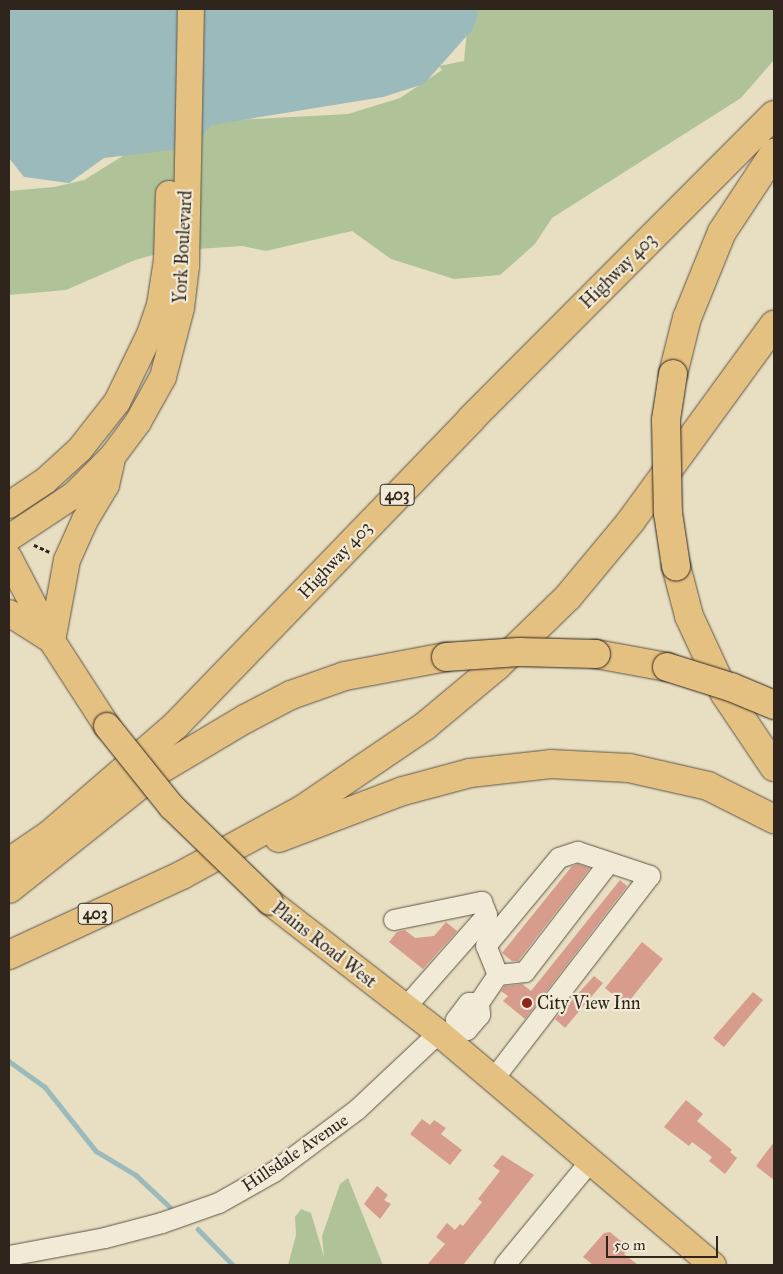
<!DOCTYPE html>
<style>
body{margin:0}
#map{position:relative;width:783px;height:1274px;overflow:hidden;background:#e8dfc2;font-family:"IM FELL Great Primer",serif}
div>[style]{position:absolute}
.green>*{inset:0;background:#b0c398}
.water>*{inset:0;background:#9bbabc}
.stream>*{height:4.5px;margin:-2.25px;padding:0 2.25px;transform-origin:2.25px;border-radius:2.25px;background:#9bbabc}
.building>*{inset:0;background:#d79c8c}
.path>*{height:2.5px;margin-top:-1.25px;transform-origin:0;background:repeating-linear-gradient(90deg,#30251d 0 4px,transparent 0 6.5px)}
.roads{filter:drop-shadow(0 0 1px #5e5446) drop-shadow(0 0 1px #5e5446)}
.minor>*{height:20px;margin:-10px;padding:0 10px;transform-origin:10px;border-radius:10px;background:#f0ead7}
.major>*{height:26px;margin:-13px;padding:0 13px;transform-origin:13px;border-radius:13px;background:#e4c081}
.highway>*{height:28px;margin:-14px;padding:0 14px;transform-origin:14px;border-radius:14px;background:#e4c081}
.bridges{filter:drop-shadow(0 0 1px #30251d) drop-shadow(0 0 1px #30251d)}
.major-bridge>*{height:26px;margin:-13px;padding:0 13px;transform-origin:13px;border-radius:13px;background:#e4c081}
.highway-bridge>*{height:28px;margin:-14px;padding:0 14px;transform-origin:14px;border-radius:14px;background:#e4c081}
.dots>*{width:14px;height:14px;translate:-50% -50%;box-sizing:border-box;border:2px solid #f0ead7;border-radius:50%}
span{translate:-50% -50%;white-space:nowrap;text-align:center;line-height:1.15;-webkit-text-stroke:4.5px #f0ead7;paint-order:stroke}
.shield-label span{padding:1px 4px;background:#f0ead7;border:1px solid;border-radius:4px;-webkit-text-stroke-width:0}
.shield-label{font-size:16px;color:#30251d;font-weight:700}
.street-label{font-size:18px;color:#30251d}
.poi-label{font-size:18px;color:#30251d}
.left{translate:0 -50%;text-align:left}
.frame{position:absolute;inset:0;border:10px solid #30251d;pointer-events:none}
.scale{position:absolute;left:606px;top:1236px;width:112px;height:22px;box-sizing:border-box;border:2px solid #30251d;border-top:0;padding-left:6px;font-size:15px;line-height:18px;white-space:nowrap;color:#30251d;-webkit-text-stroke:4px #f0ead7;paint-order:stroke}
</style>
<div id="map">
<div class="green">
<div style="clip-path:polygon(469px 9px,774px 9px,774px 60px,741px 98px,552px 218px,535px 244px,500px 275px,454px 279px,391px 259px,352px 231px,266px 251px,242px 246px,168px 251px,135px 260px,66px 290px,9px 295px,9px 191px,54px 187px,84px 180px,176px 123px,348px 114px,400px 98px,442px 70px,439px 66px,464px 61px)"></div>
<div style="clip-path:polygon(348px 1178px,383px 1265px,288px 1265px,296px 1235px,295px 1217px,301px 1209px,311px 1213px,324px 1257px,322px 1236px,340px 1184px)"></div>
</div>
<div class="water">
<div style="clip-path:polygon(9px 9px,476px 9px,478px 16px,472px 30px,424px 84px,383px 97px,212px 125px,189px 148px,104px 158px,69px 183px,24px 177px,9px 158px)"></div>
</div>
<div class="stream">
<div style="left:9px;top:1061px;width:44px;rotate:35.8deg"></div>
<div style="left:45px;top:1087px;width:82px;rotate:51.4deg"></div>
<div style="left:96px;top:1151px;width:47px;rotate:31deg"></div>
<div style="left:136px;top:1175px;width:47px;rotate:43.3deg"></div>
<div style="left:198px;top:1229px;width:50px;rotate:45.8deg"></div>
</div>
<div class="building">
<div style="clip-path:polygon(578px 864px,590px 868px,518px 961px,512px 961px,502px 953px,572px 866px)"></div>
<div style="clip-path:polygon(620px 880px,627px 886px,525px 1019px,503px 1001px,508px 996px,501px 991px,505px 986px,522px 984px,531px 991px)"></div>
<div style="clip-path:polygon(446px 922px,457px 931px,423px 969px,389px 942px,397px 932px,405px 930px,415px 938px,434px 936px)"></div>
<div style="clip-path:polygon(642px 942px,663px 959px,626px 1005px,605px 988px)"></div>
<div style="clip-path:polygon(594px 976px,603px 983px,565px 1028px,555px 1019px)"></div>
<div style="clip-path:polygon(753px 992px,763px 1000px,724px 1047px,713px 1038px)"></div>
<div style="clip-path:polygon(686px 1100px,703px 1114px,697px 1121px,732px 1150px,730px 1152px,737px 1158px,725px 1174px,709px 1161px,712px 1157px,692px 1142px,689px 1146px,664px 1127px)"></div>
<div style="clip-path:polygon(422px 1119px,430px 1125px,434px 1120px,446px 1128px,441px 1134px,462px 1150px,450px 1165px,410px 1134px)"></div>
<div style="clip-path:polygon(774px 1142px,774px 1180px,756px 1166px)"></div>
<div style="clip-path:polygon(502px 1155px,534px 1175px,463px 1265px,427px 1265px,445px 1244px,436px 1237px,447px 1223px,455px 1230px,460px 1224px,463px 1226px,482px 1202px,478px 1199px,500px 1171px,493px 1166px)"></div>
<div style="clip-path:polygon(377px 1186px,388px 1195px,384px 1200px,391px 1204px,380px 1219px,364px 1204px)"></div>
<div style="clip-path:polygon(610px 1232px,629px 1248px,624px 1254px,638px 1265px,593px 1265px,583px 1257px,604px 1233px)"></div>
</div>
<div class="path">
<div style="left:34px;top:545px;width:17px;rotate:24deg"></div>
</div>
<div class="roads">
<div class="minor">
<div style="left:394px;top:920px;width:90px;rotate:-11.6deg"></div>
<div style="left:482px;top:902px;width:14px;rotate:69deg"></div>
<div style="left:487px;top:915px;width:124px;rotate:131.4deg"></div>
<div style="left:498px;top:975px;width:27px;rotate:-6deg"></div>
<div style="left:525px;top:972px;width:138px;rotate:-52.4deg"></div>
<div style="left:479px;top:1003px;width:34px;rotate:-56deg"></div>
<div style="left:498px;top:975px;width:31px;rotate:-112deg"></div>
<div style="left:486px;top:946px;width:114px;rotate:-50.3deg"></div>
<div style="left:559px;top:858px;width:20px;rotate:-18deg"></div>
<div style="left:578px;top:852px;width:76px;rotate:18.4deg"></div>
<div style="left:650px;top:876px;width:257px;rotate:127.6deg"></div>
<div style="left:448px;top:1041px;width:14px;rotate:-56deg"></div>
<div style="left:456px;top:1029px;width:9px;rotate:-90deg"></div>
<div style="left:456px;top:1020px;width:21px;rotate:-53deg"></div>
<div style="left:469px;top:1003px;width:10px"></div>
<div style="left:479px;top:1003px;width:12px;rotate:85deg"></div>
<div style="left:480px;top:1015px;width:20px;rotate:131deg"></div>
<div style="left:467px;top:1030px;width:11px;rotate:-175deg"></div>
<div style="left:9px;top:1256px;width:98px;rotate:-10.6deg"></div>
<div style="left:105px;top:1238px;width:59px;rotate:-14.7deg"></div>
<div style="left:162px;top:1223px;width:60px;rotate:-19.3deg"></div>
<div style="left:219px;top:1203px;width:63px;rotate:-29.4deg"></div>
<div style="left:274px;top:1172px;width:104px;rotate:-36.8deg"></div>
<div style="left:357px;top:1110px;width:112px;rotate:-43.2deg"></div>
<div style="left:505px;top:1265px;width:132px;rotate:-50.5deg"></div>
</div>
<div class="major">
<div style="left:9px;top:505px;width:43px;rotate:-33.7deg"></div>
<div style="left:45px;top:481px;width:47px;rotate:-42.4deg"></div>
<div style="left:80px;top:449px;width:60px;rotate:-51.8deg"></div>
<div style="left:117px;top:402px;width:76px;rotate:-64.1deg"></div>
<div style="left:150px;top:334px;width:31px;rotate:-71deg"></div>
<div style="left:160px;top:305px;width:46px;rotate:-81.2deg"></div>
<div style="left:167px;top:260px;width:66px;rotate:-88.3deg"></div>
<div style="left:9px;top:538px;width:78px;rotate:-33.5deg"></div>
<div style="left:74px;top:495px;width:54px;rotate:-45deg"></div>
<div style="left:112px;top:457px;width:44px;rotate:-53.4deg"></div>
<div style="left:138px;top:422px;width:51px;rotate:-60.9deg"></div>
<div style="left:163px;top:377px;width:71px;rotate:-75.4deg"></div>
<div style="left:181px;top:308px;width:42px;rotate:-83.2deg"></div>
<div style="left:186px;top:266px;width:257px;rotate:-88.9deg"></div>
<div style="left:9px;top:558px;width:93px;rotate:62.6deg"></div>
<div style="left:52px;top:641px;width:101px;rotate:57.1deg"></div>
<div style="left:9px;top:613px;width:49px;rotate:32.4deg"></div>
<div style="left:52px;top:641px;width:82px;rotate:-79.5deg"></div>
<div style="left:67px;top:560px;width:44px;rotate:-65.8deg"></div>
<div style="left:85px;top:520px;width:41px;rotate:-59deg"></div>
<div style="left:106px;top:485px;width:23px;rotate:-77deg"></div>
<div style="left:270px;top:902px;width:214px;rotate:37.8deg"></div>
<div style="left:439px;top:1033px;width:359px;rotate:40.3deg"></div>
</div>
<div class="highway">
<div style="left:673px;top:374px;width:58px;rotate:-76deg"></div>
<div style="left:687px;top:318px;width:93px;rotate:-67.9deg"></div>
<div style="left:722px;top:232px;width:95px;rotate:-56.6deg"></div>
<div style="left:676px;top:566px;width:52px;rotate:75.4deg"></div>
<div style="left:689px;top:616px;width:86px;rotate:65.2deg"></div>
<div style="left:725px;top:694px;width:88px;rotate:56.1deg"></div>
<div style="left:596px;top:654px;width:72px;rotate:10.4deg"></div>
<div style="left:279px;top:838px;width:133px;rotate:-20.8deg"></div>
<div style="left:403px;top:791px;width:69px;rotate:-15deg"></div>
<div style="left:470px;top:773px;width:81px;rotate:-6.3deg"></div>
<div style="left:551px;top:764px;width:78px;rotate:2.9deg"></div>
<div style="left:629px;top:768px;width:81px;rotate:12.8deg"></div>
<div style="left:708px;top:786px;width:74px;rotate:26.6deg"></div>
<div style="left:9px;top:862px;width:48px;rotate:-34deg"></div>
<div style="left:49px;top:835px;width:168px;rotate:-40.9deg"></div>
<div style="left:176px;top:725px;width:425px;rotate:-46deg"></div>
<div style="left:471px;top:419px;width:429px;rotate:-45.1deg"></div>
<div style="left:9px;top:889px;width:188px;rotate:-38.5deg"></div>
<div style="left:156px;top:772px;width:104px;rotate:-30.8deg"></div>
<div style="left:245px;top:719px;width:52px;rotate:-27.6deg"></div>
<div style="left:291px;top:695px;width:57px;rotate:-19.4deg"></div>
<div style="left:345px;top:676px;width:103px;rotate:-10.7deg"></div>
<div style="left:9px;top:955px;width:191px;rotate:-24.8deg"></div>
<div style="left:182px;top:875px;width:138px;rotate:-28.6deg"></div>
<div style="left:303px;top:809px;width:148px;rotate:-34.2deg"></div>
<div style="left:425px;top:726px;width:94px;rotate:-39.8deg"></div>
<div style="left:497px;top:666px;width:99px;rotate:-44.2deg"></div>
<div style="left:568px;top:597px;width:99px;rotate:-50.3deg"></div>
<div style="left:631px;top:521px;width:243px;rotate:-53.9deg"></div>
</div>
</div>
<div class="bridges">
<div class="major-bridge">
<div style="left:107px;top:726px;width:104px;rotate:51.3deg"></div>
<div style="left:172px;top:807px;width:136px;rotate:44.1deg"></div>
</div>
<div class="highway-bridge">
<div style="left:673px;top:374px;width:47px;rotate:98.7deg"></div>
<div style="left:666px;top:420px;width:93px;rotate:88.8deg"></div>
<div style="left:668px;top:513px;width:54px;rotate:81.4deg"></div>
<div style="left:446px;top:657px;width:73px;rotate:-3.9deg"></div>
<div style="left:519px;top:652px;width:77px;rotate:1.5deg"></div>
<div style="left:667px;top:667px;width:67px;rotate:17.4deg"></div>
<div style="left:731px;top:687px;width:47px;rotate:22.7deg"></div>
</div>
</div>
<div class="dots">
<div style="left:527px;top:1003px;background:#8f2418"></div>
</div>
<div class="shield-label">
<span style="left:397px;top:495px">403</span>
<span style="left:95px;top:914px">403</span>
</div>
<div class="street-label">
<span style="left:183px;top:247px;rotate:-87deg">York Boulevard</span>
<span style="left:618px;top:271px;rotate:-45deg">Highway 403</span>
<span style="left:335px;top:560px;rotate:-47deg">Highway 403</span>
<span style="left:324px;top:945px;rotate:38deg">Plains Road West</span>
<span style="left:295px;top:1153px;rotate:-34deg">Hillsdale Avenue</span>
</div>
<div class="poi-label">
<span class="left" style="left:537px;top:1003px">City View Inn</span>
</div>
<div class="frame"></div>
<div class="scale">50 m</div>
</div>
